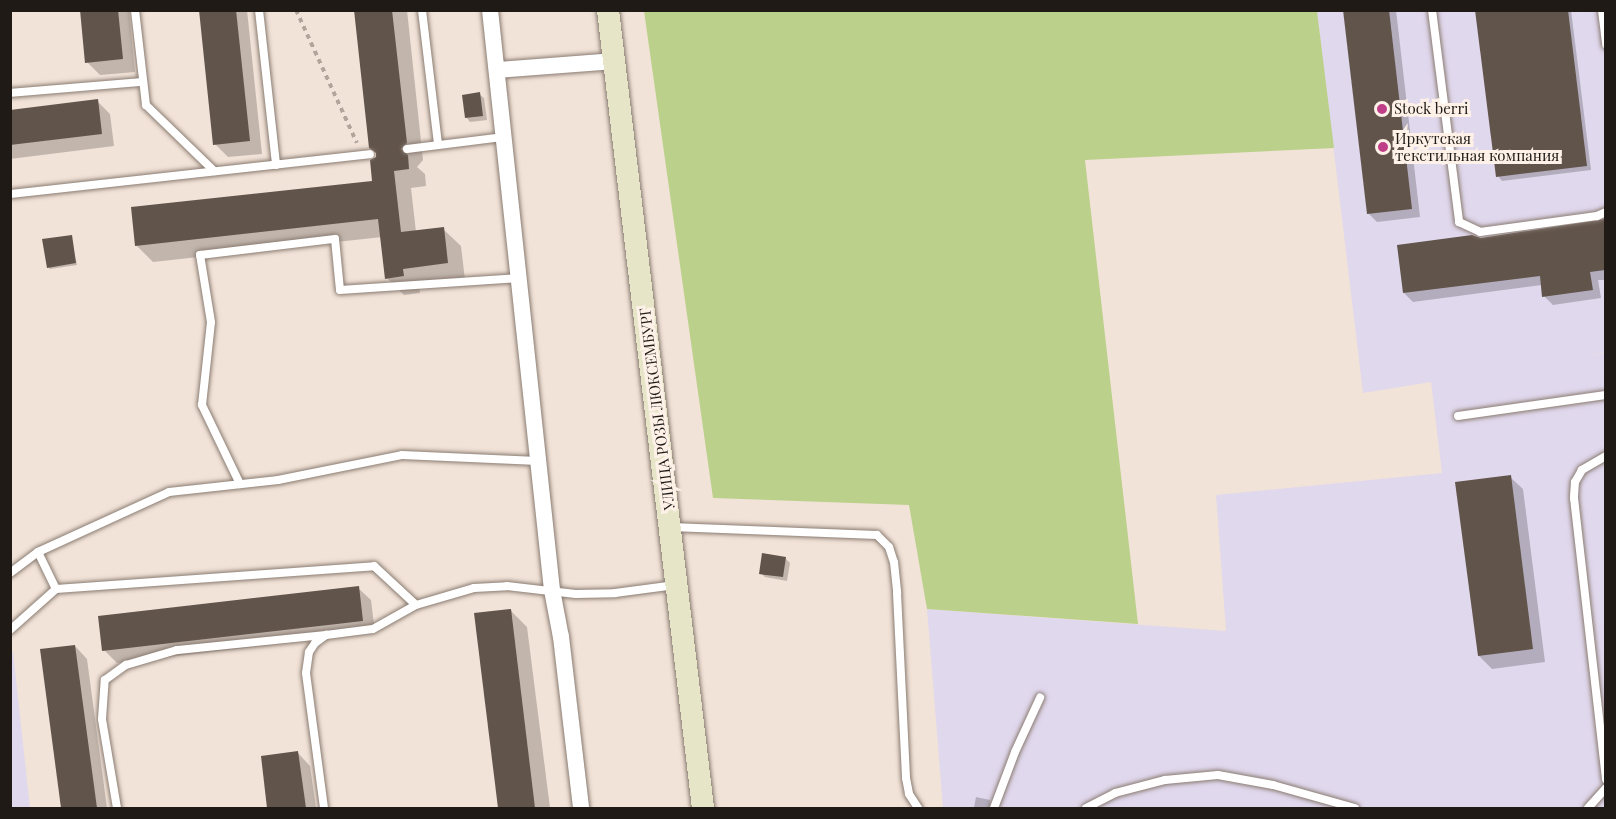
<!DOCTYPE html>
<meta charset="utf-8">
<style>
body{margin:0}
#map{position:relative;width:1616px;height:819px;overflow:hidden;background:#f2e3d8;font-family:"Playfair Display",serif}
div>[style]{position:absolute}
.industrial>*{inset:0;background:#e0d8ed}
.green>*{inset:0;background:#bbd08a}
.shadow>*{inset:0;background:#0003}
.building>*{inset:0;background:#61544b}
.path>*{height:4px;margin-top:-2px;transform-origin:0;background:repeating-linear-gradient(90deg,#b0a49b 0 4.5px,transparent 0 9px)}
.roads{filter:drop-shadow(0 0 2px #8a7c72) drop-shadow(0 0 2px #8a7c72)}
.lane>*{height:8px;margin:-4px;padding:0 4px;transform-origin:4px;border-radius:4px;background:#fff}
.street>*{height:16px;margin:-8px;padding:0 8px;transform-origin:8px;border-radius:8px;background:#fff}
.secondary>*{height:22px;margin:-11px;padding:0 11px;transform-origin:11px;border-radius:11px;background:#e7e5c8}
.dots>*{width:16px;height:16px;translate:-50% -50%;box-sizing:border-box;border:3px solid #fdf1e8;border-radius:50%}
span{translate:-50% -50%;white-space:nowrap;text-align:center;line-height:1.15;-webkit-text-stroke:6px #fdf1e8;paint-order:stroke}
.poi-label{font-size:15px;color:#1f1a16}
.left{translate:0 -50%;text-align:left}
.street-label{font-size:15px;color:#1f1a16}
.frame{position:absolute;inset:0;border:12px solid #1f1a16;pointer-events:none}
</style>
<div id="map">
<div class="industrial">
<div style="clip-path:polygon(1317px 11px,1605px 11px,1606px 352px,1590px 355px,1605px 353px,1605px 808px,943px 808px,927px 609px,1226px 631px,1216px 495px,1442px 473px,1431px 382px,1363px 393px)"></div>
<div style="clip-path:polygon(11px 651px,13px 652px,30px 808px,11px 808px)"></div>
</div>
<div class="green">
<div style="clip-path:polygon(644px 11px,1317px 11px,1334px 148px,1085px 160px,1138px 624px,927px 609px,909px 505px,713px 498px)"></div>
</div>
<div class="shadow">
<div style="clip-path:polygon(82px 10px,129px 10px,135px 72px,100px 75px,87px 62px)"></div>
<div style="clip-path:polygon(201px 10px,247px 10px,262px 154px,228px 157px,215px 144px)"></div>
<div style="clip-path:polygon(356px 10px,407px 10px,423px 160px,417px 167px,425px 174px,426px 186px,411px 188px,416px 232px,443px 229px,461px 246px,465px 280px,419px 285px,420px 293px,404px 295px,387px 278px,382px 237px,153px 262px,136px 245px,374px 182px,377px 158px)"></div>
<div style="clip-path:polygon(1345px 10px,1396px 10px,1420px 217px,1377px 222px,1368px 213px)"></div>
<div style="clip-path:polygon(1477px 10px,1571px 10px,1591px 170px,1502px 181px,1498px 176px)"></div>
<div style="clip-path:polygon(479px 94px,484px 98px,487px 120px,470px 122px,466px 117px)"></div>
<div style="clip-path:polygon(97px 101px,110px 114px,114px 146px,10px 159px,10px 112px)"></div>
<div style="clip-path:polygon(1606px 222px,1606px 280px,1598px 280px,1601px 298px,1553px 305px,1544px 296px,1542px 285px,1413px 302px,1404px 293px)"></div>
<div style="clip-path:polygon(71px 236px,77px 265px,50px 269px,48px 267px)"></div>
<div style="clip-path:polygon(1510px 477px,1523px 489px,1545px 662px,1492px 669px,1479px 656px)"></div>
<div style="clip-path:polygon(785px 558px,790px 563px,787px 581px,765px 577px,761px 573px)"></div>
<div style="clip-path:polygon(358px 588px,371px 600px,375px 633px,117px 663px,104px 650px)"></div>
<div style="clip-path:polygon(510px 610px,527px 627px,550px 808px,500px 808px,476px 614px)"></div>
<div style="clip-path:polygon(75px 646px,87px 659px,107px 808px,62px 808px,41px 650px)"></div>
<div style="clip-path:polygon(298px 753px,310px 766px,316px 808px,269px 808px,262px 757px)"></div>
<div style="clip-path:polygon(976px 797px,990px 800px,990px 808px,974px 808px)"></div>
</div>
<div class="building">
<div style="clip-path:polygon(80px 10px,118px 10px,123px 59px,85px 63px)"></div>
<div style="clip-path:polygon(199px 10px,236px 10px,250px 141px,213px 145px)"></div>
<div style="clip-path:polygon(354px 10px,392px 10px,407px 143px,401px 149px,408px 155px,409px 169px,394px 171px,401px 232px,444px 227px,448px 263px,403px 269px,404px 276px,385px 279px,378px 219px,135px 246px,131px 207px,372px 181px,370px 160px,376px 157px,376px 153px,369px 148px)"></div>
<div style="clip-path:polygon(1343px 10px,1389px 10px,1412px 209px,1367px 214px)"></div>
<div style="clip-path:polygon(1475px 10px,1568px 10px,1587px 166px,1496px 177px)"></div>
<div style="clip-path:polygon(480px 92px,483px 116px,465px 118px,462px 95px)"></div>
<div style="clip-path:polygon(98px 99px,102px 134px,10px 145px,10px 110px)"></div>
<div style="clip-path:polygon(1605px 219px,1605px 270px,1590px 272px,1593px 290px,1542px 297px,1540px 276px,1403px 293px,1397px 245px,1472px 235px,1481px 238px)"></div>
<div style="clip-path:polygon(72px 235px,76px 263px,47px 268px,42px 239px)"></div>
<div style="clip-path:polygon(1511px 475px,1533px 649px,1478px 656px,1455px 482px)"></div>
<div style="clip-path:polygon(762px 553px,786px 557px,783px 577px,759px 574px)"></div>
<div style="clip-path:polygon(359px 586px,363px 621px,102px 651px,98px 616px)"></div>
<div style="clip-path:polygon(511px 609px,535px 808px,498px 808px,474px 613px)"></div>
<div style="clip-path:polygon(75px 645px,97px 808px,61px 808px,40px 649px)"></div>
<div style="clip-path:polygon(298px 751px,306px 808px,267px 808px,261px 756px)"></div>
</div>
<div class="path">
<div style="left:296px;top:10px;width:146px;rotate:65.4deg"></div>
</div>
<div class="roads">
<div class="lane">
<div style="left:135px;top:10px;width:96px;rotate:83.4deg"></div>
<div style="left:146px;top:105px;width:95px;rotate:44.1deg"></div>
<div style="left:259px;top:10px;width:156px;rotate:83.7deg"></div>
<div style="left:422px;top:10px;width:136px;rotate:83.2deg"></div>
<div style="left:1432px;top:10px;width:214px;rotate:82.7deg"></div>
<div style="left:1459px;top:222px;width:23px;rotate:25deg"></div>
<div style="left:1480px;top:232px;width:118px;rotate:-7.8deg"></div>
<div style="left:1597px;top:216px;width:10px;rotate:-24deg"></div>
<div style="left:1602px;top:10px;width:35px;rotate:83deg"></div>
<div style="left:10px;top:93px;width:132px;rotate:-4.8deg"></div>
<div style="left:407px;top:149px;width:98px;rotate:-7.1deg"></div>
<div style="left:10px;top:194px;width:362px;rotate:-6.3deg"></div>
<div style="left:1458px;top:416px;width:149px;rotate:-8.1deg"></div>
<div style="left:1606px;top:456px;width:28px;rotate:150deg"></div>
<div style="left:1582px;top:470px;width:14px;rotate:120deg"></div>
<div style="left:1575px;top:482px;width:16px;rotate:94deg"></div>
<div style="left:1574px;top:498px;width:283px;rotate:83.5deg"></div>
<div style="left:240px;top:484px;width:88px;rotate:-115.7deg"></div>
<div style="left:202px;top:405px;width:83px;rotate:-83.8deg"></div>
<div style="left:211px;top:322px;width:68px;rotate:-99.3deg"></div>
<div style="left:200px;top:255px;width:136px;rotate:-6.8deg"></div>
<div style="left:335px;top:239px;width:51px;rotate:84.4deg"></div>
<div style="left:340px;top:290px;width:180px;rotate:-3.8deg"></div>
<div style="left:671px;top:527px;width:206px;rotate:2.2deg"></div>
<div style="left:877px;top:535px;width:17px;rotate:45deg"></div>
<div style="left:889px;top:547px;width:16px;rotate:72deg"></div>
<div style="left:894px;top:562px;width:31px;rotate:84deg"></div>
<div style="left:897px;top:593px;width:185px;rotate:87.2deg"></div>
<div style="left:906px;top:778px;width:16px;rotate:79deg"></div>
<div style="left:909px;top:794px;width:17px;rotate:57deg"></div>
<div style="left:38px;top:552px;width:41px;rotate:64.1deg"></div>
<div style="left:56px;top:589px;width:319px;rotate:-4.1deg"></div>
<div style="left:374px;top:566px;width:57px;rotate:42.9deg"></div>
<div style="left:10px;top:573px;width:35px;rotate:-37deg"></div>
<div style="left:38px;top:552px;width:144px;rotate:-24.6deg"></div>
<div style="left:169px;top:492px;width:110px;rotate:-6.3deg"></div>
<div style="left:278px;top:480px;width:126px;rotate:-11.4deg"></div>
<div style="left:402px;top:455px;width:136px;rotate:2.5deg"></div>
<div style="left:10px;top:630px;width:62px;rotate:-41.7deg"></div>
<div style="left:117px;top:808px;width:90px;rotate:-99.6deg"></div>
<div style="left:102px;top:719px;width:39px;rotate:-86deg"></div>
<div style="left:105px;top:680px;width:26px;rotate:-36deg"></div>
<div style="left:126px;top:665px;width:53px;rotate:-16.4deg"></div>
<div style="left:177px;top:650px;width:148px;rotate:-5.8deg"></div>
<div style="left:324px;top:808px;width:136px;rotate:-97.6deg"></div>
<div style="left:306px;top:673px;width:21px;rotate:-82deg"></div>
<div style="left:309px;top:652px;width:11px;rotate:-56deg"></div>
<div style="left:315px;top:643px;width:14px;rotate:-36deg"></div>
<div style="left:326px;top:635px;width:47px;rotate:-7.3deg"></div>
<div style="left:373px;top:629px;width:49px;rotate:-29.2deg"></div>
<div style="left:416px;top:605px;width:60px;rotate:-16.3deg"></div>
<div style="left:474px;top:588px;width:33px;rotate:-3deg"></div>
<div style="left:507px;top:586px;width:69px;rotate:6.6deg"></div>
<div style="left:576px;top:594px;width:39px;rotate:-1deg"></div>
<div style="left:615px;top:593px;width:61px;rotate:-7.6deg"></div>
<div style="left:994px;top:808px;width:60px;rotate:-69.4deg"></div>
<div style="left:1015px;top:752px;width:60px;rotate:-65.2deg"></div>
<div style="left:1086px;top:808px;width:33px;rotate:-27deg"></div>
<div style="left:1115px;top:793px;width:52px;rotate:-14.6deg"></div>
<div style="left:1165px;top:780px;width:53px;rotate:-5.4deg"></div>
<div style="left:1218px;top:775px;width:56px;rotate:10.3deg"></div>
<div style="left:1273px;top:785px;width:85px;rotate:15.7deg"></div>
<div style="left:1588px;top:808px;width:27px;rotate:-48deg"></div>
</div>
<div class="street">
<div style="left:490px;top:10px;width:583px;rotate:83.9deg"></div>
<div style="left:552px;top:590px;width:48px;rotate:79.2deg"></div>
<div style="left:561px;top:637px;width:172px;rotate:83.3deg"></div>
<div style="left:497px;top:70px;width:117px;rotate:-4.4deg"></div>
</div>
<div class="secondary">
<div style="left:608px;top:10px;width:804px;rotate:83.21deg"></div>
</div>
</div>
<div class="dots">
<div style="left:1382px;top:109px;background:#bf3e87"></div>
<div style="left:1383px;top:147px;background:#bf3e87"></div>
</div>
<div class="poi-label">
<span class="left" style="left:1394px;top:109px">Stock berri</span>
<span class="left" style="left:1395px;top:147px">Иркутская<br>текстильная компания</span>
</div>
<div class="street-label">
<span style="left:657px;top:409px;rotate:-97deg">УЛИЦА РОЗЫ ЛЮКСЕМБУРГ</span>
</div>
<div class="frame"></div>
</div>
